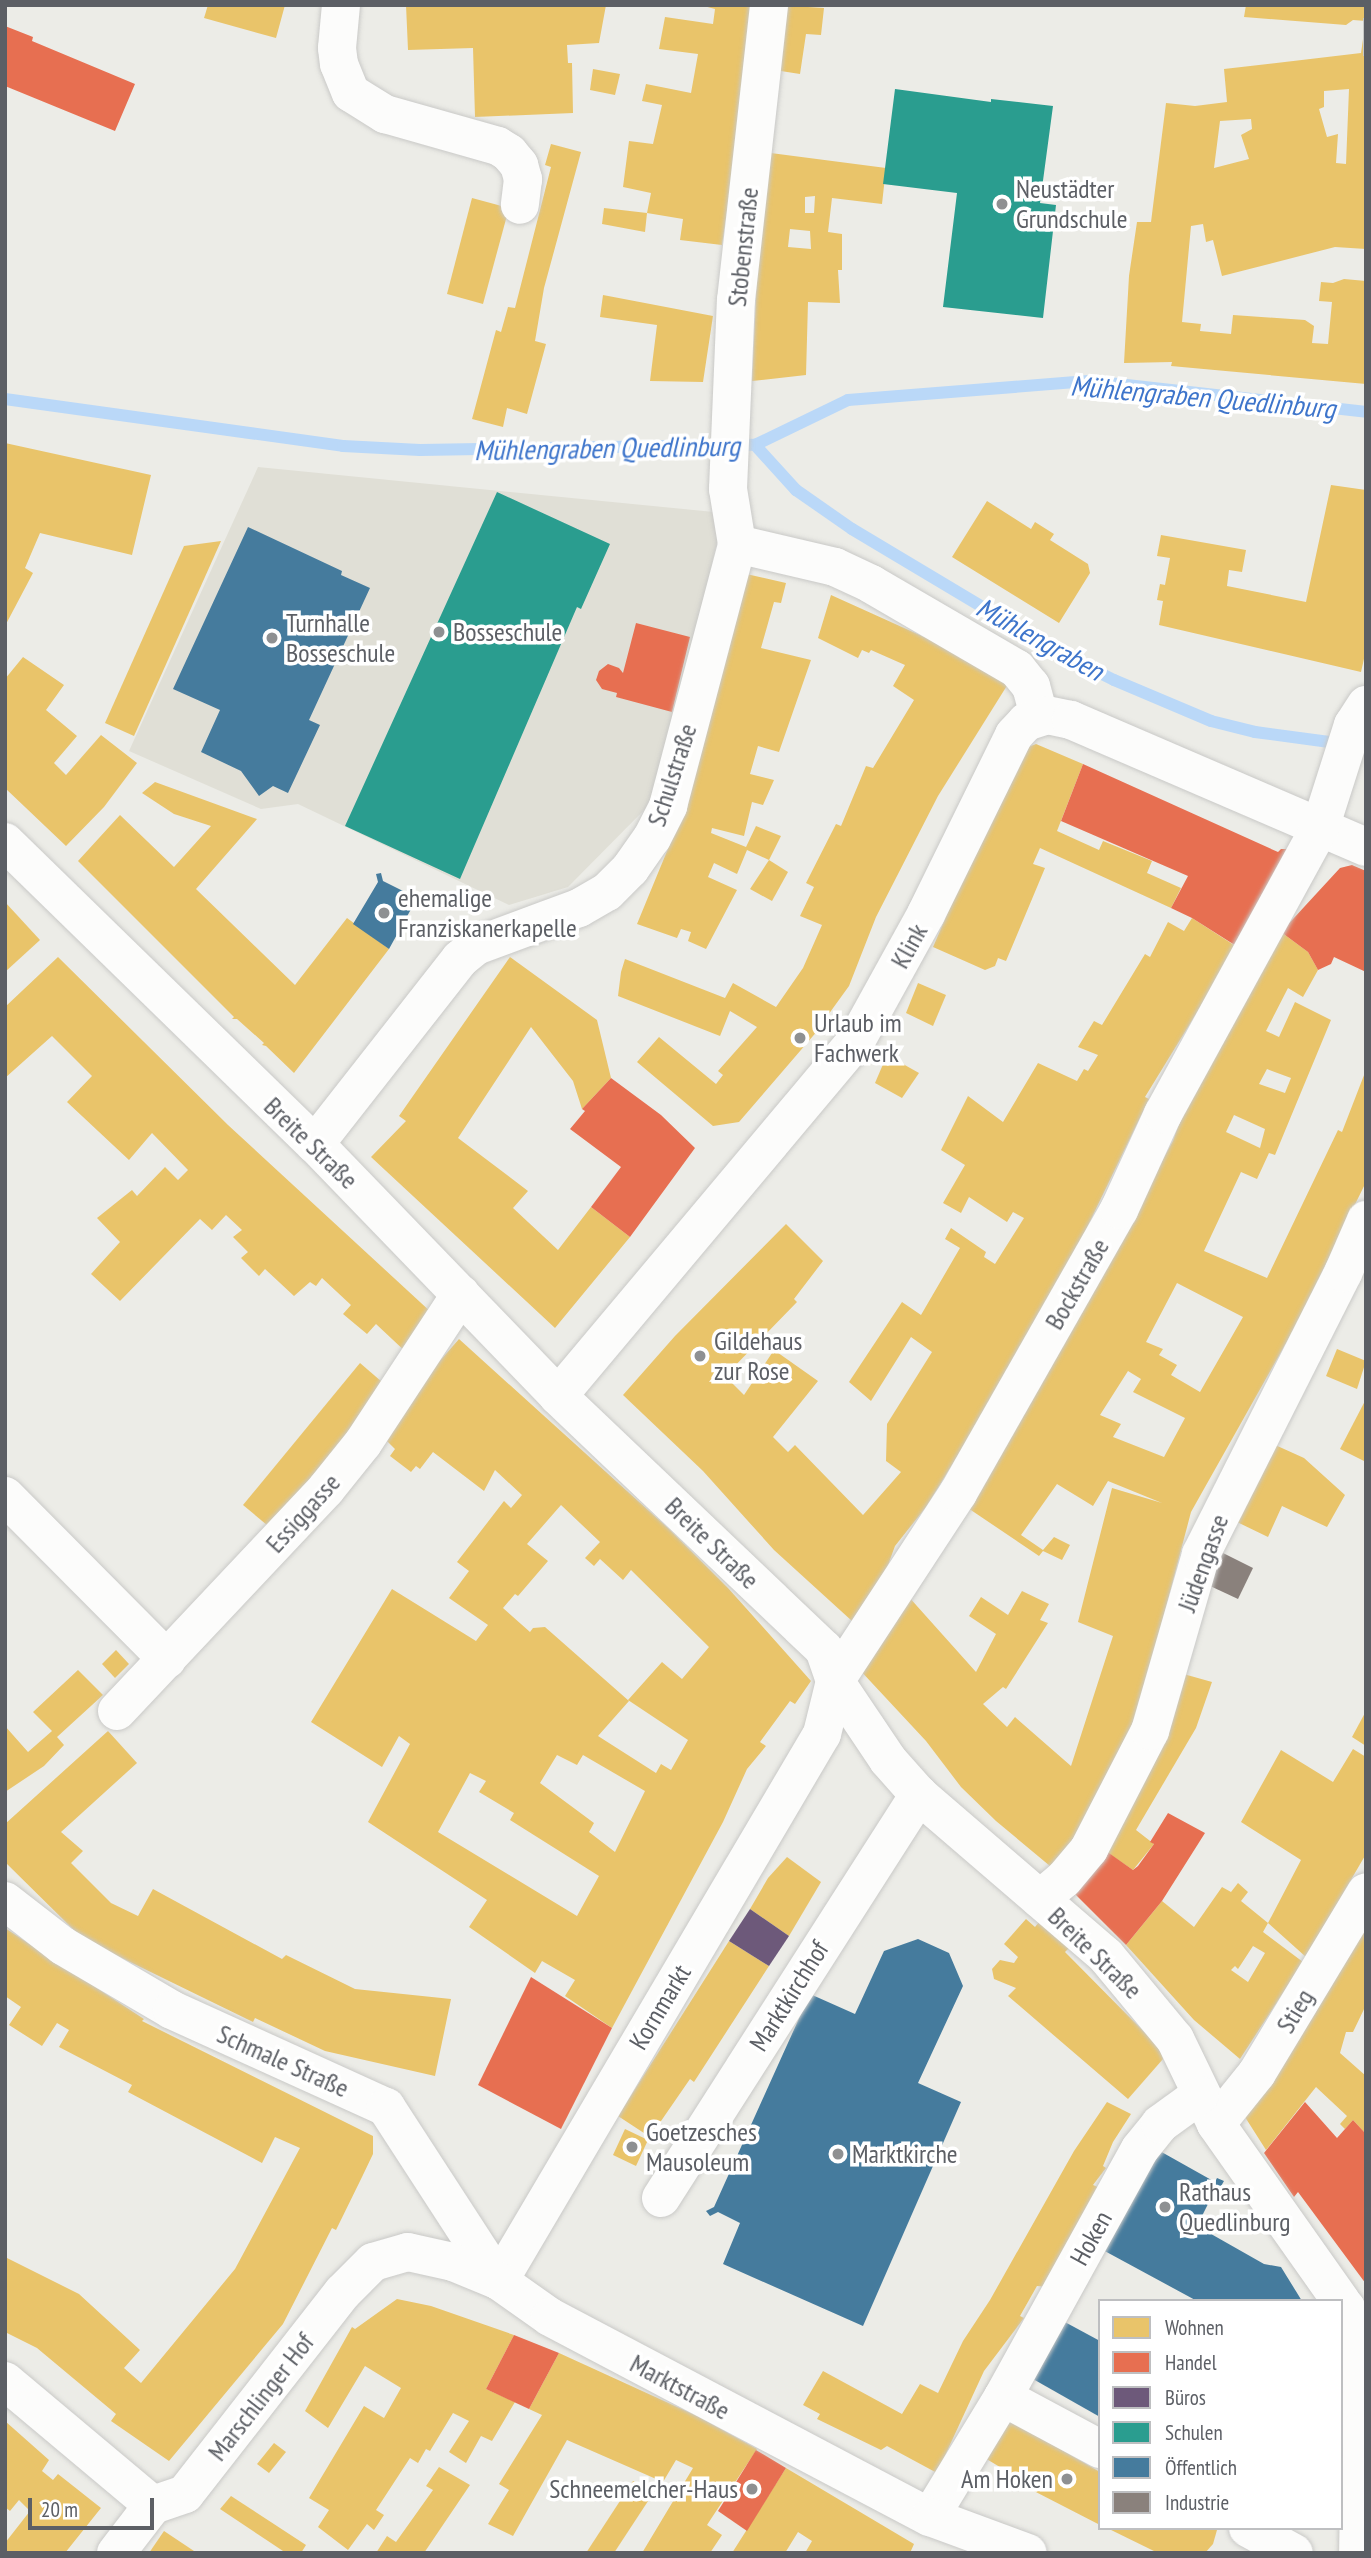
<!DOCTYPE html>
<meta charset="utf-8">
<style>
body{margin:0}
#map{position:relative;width:1371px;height:2558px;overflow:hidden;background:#ecece7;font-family:"PT Sans Narrow",sans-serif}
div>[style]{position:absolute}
.education>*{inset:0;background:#e0dfd6}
.homes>*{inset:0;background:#e9c46a}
.shops>*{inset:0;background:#e76f51}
.offices>*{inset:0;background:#6d597a}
.schools>*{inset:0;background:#2a9d8f}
.public>*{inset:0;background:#457b9d}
.industry>*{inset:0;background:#8a817c}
.stream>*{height:12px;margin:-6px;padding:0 6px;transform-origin:6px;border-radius:6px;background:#bad8f8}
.minor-tunnel>*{height:38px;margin-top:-19px;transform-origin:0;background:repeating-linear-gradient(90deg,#c8c9c6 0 38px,transparent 0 57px)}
.roads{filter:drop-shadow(0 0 2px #c9c9c7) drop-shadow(0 0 2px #c9c9c7)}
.minor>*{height:38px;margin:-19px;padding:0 19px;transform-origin:19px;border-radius:19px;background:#fcfcfb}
.dots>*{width:19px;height:19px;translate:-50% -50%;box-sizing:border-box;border:4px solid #fff;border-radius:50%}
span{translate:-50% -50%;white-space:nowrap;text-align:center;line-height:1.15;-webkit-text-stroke:7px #fff;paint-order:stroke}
.poi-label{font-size:26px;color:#5c5f65}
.left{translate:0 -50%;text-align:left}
.right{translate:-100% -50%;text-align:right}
.street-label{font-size:26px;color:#5c5f65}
.water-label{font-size:28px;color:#3e75cb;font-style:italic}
.frame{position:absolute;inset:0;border:7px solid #5c5f65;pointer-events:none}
.legend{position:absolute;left:1098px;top:2299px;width:245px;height:231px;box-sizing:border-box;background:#fff;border:2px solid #bebfc1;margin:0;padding:9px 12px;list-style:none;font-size:21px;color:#5c5f65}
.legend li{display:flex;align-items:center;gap:14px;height:35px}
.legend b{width:35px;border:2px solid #bebfc1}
.scale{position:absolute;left:28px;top:2498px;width:126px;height:32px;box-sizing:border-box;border:4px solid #5c5f65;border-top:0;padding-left:9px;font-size:21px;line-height:24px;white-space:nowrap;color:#5c5f65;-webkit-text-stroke:5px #fff;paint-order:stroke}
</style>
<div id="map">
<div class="education">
<div style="clip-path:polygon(258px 467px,724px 513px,656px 798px,568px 887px,509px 905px,298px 804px,261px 809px,129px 751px)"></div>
</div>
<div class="homes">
<div style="clip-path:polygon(208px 5px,285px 5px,276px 38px,204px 18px)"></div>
<div style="clip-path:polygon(406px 5px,606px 5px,599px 43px,567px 45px,568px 63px,572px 63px,573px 113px,475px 117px,473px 48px,408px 50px)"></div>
<div style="clip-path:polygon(700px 5px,757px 5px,722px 245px,680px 240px,683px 219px,647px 213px,645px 232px,602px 224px,604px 208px,647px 213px,651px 193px,623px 187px,629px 141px,653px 144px,662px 105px,642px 101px,646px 84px,691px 93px,698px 54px,659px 49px,665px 17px,713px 24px,715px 9px)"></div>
<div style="clip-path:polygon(776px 5px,824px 8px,821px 35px,806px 34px,800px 74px,768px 69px)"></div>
<div style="clip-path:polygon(1246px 5px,1366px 5px,1366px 21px,1353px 20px,1346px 25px,1244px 17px)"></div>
<div style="clip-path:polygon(evenodd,1364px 32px,1366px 249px,1335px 247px,1222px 276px,1213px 240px,1206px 242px,1203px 224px,1191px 226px,1182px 322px,1201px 324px,1200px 331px,1231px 334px,1233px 315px,1305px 320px,1314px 326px,1312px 343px,1328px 344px,1332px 302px,1319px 301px,1321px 282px,1333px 283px,1344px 279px,1366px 281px,1366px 384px,1171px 366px,1172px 362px,1124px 363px,1129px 276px,1137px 222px,1151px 222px,1166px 103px,1195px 106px,1227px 102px,1224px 69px,1361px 53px,1364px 32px,1349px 89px,1346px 164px,1336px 163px,1338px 134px,1327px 137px,1319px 109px,1324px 107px,1324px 91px,1349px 89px,1364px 32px,1251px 119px,1252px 129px,1241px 135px,1249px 159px,1214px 168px,1220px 121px,1251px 119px)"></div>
<div style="clip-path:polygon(593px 69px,620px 74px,615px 95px,590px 90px)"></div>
<div style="clip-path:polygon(551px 144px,581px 152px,544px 288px,535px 341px,546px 344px,527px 414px,507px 408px,503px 427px,472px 419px,496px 330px,501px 332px,508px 307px,515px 308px,551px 167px,545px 165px)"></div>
<div style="clip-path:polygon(evenodd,763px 152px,886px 168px,882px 204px,832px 198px,828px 232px,842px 234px,842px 270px,838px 270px,840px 303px,808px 302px,806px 375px,752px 381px,763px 152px,815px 196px,814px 213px,805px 213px,805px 197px,815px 196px,763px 152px,790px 229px,810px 231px,811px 249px,788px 247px,790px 229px)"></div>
<div style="clip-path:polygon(472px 198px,509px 208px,483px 304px,447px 294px)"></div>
<div style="clip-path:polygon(603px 295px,713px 316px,703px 382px,650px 381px,657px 325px,600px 317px)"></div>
<div style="clip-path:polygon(5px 443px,151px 475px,132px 555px,40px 533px,25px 568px,33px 573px,5px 626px)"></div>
<div style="clip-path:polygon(1331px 485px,1366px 490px,1366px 650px,1361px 672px,1159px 625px,1163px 601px,1157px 600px,1160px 584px,1165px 585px,1170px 558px,1157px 556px,1161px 535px,1246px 550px,1242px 572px,1229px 570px,1227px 586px,1306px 602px)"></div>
<div style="clip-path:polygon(987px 501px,1031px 529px,1035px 522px,1054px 534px,1050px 540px,1088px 564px,1090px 573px,1059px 623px,952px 557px)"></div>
<div style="clip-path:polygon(221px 541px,134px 736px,105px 723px,184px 546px)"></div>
<div style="clip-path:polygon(742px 573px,786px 583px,781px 603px,774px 602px,761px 648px,811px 660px,779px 752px,758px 746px,750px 774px,774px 780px,763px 805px,752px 802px,744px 836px,712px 828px,711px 833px,746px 847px,756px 826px,781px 836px,769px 860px,747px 850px,737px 874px,714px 863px,708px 877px,737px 890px,706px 949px,688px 941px,691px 932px,681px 929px,677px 938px,637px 924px,679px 822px)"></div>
<div style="clip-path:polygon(831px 595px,944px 646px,1008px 684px,938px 796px,876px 917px,849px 986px,823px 1022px,828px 1026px,823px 1033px,819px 1029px,739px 1122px,713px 1126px,637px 1062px,659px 1037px,716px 1084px,723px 1075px,718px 1071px,757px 1027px,730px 1011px,720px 1036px,618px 996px,621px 972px,625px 959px,725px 998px,733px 983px,776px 1007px,803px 968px,822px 925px,800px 916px,814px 887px,806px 883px,836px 824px,841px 826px,866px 766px,873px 768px,914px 700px,893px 686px,905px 665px,871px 650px,869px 653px,862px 650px,858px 658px,818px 638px)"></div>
<div style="clip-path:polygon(23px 657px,64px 685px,46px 710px,77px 736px,54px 763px,66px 775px,101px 735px,137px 763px,104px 807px,66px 846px,5px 788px,5px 679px)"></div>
<div style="clip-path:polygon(1036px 744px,1083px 764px,1057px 831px,1099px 850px,1103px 841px,1152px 861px,1147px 873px,1181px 888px,1171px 908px,1040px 848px,1033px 864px,1045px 868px,1006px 961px,998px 958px,995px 966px,985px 970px,933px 947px,1018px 751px)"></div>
<div style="clip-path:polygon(155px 782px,257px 819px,196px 889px,295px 985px,347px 918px,389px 949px,294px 1073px,266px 1046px,262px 1045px,264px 1043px,237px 1019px,232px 1019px,234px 1017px,78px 861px,120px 815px,174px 867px,211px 826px,174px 814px,142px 793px)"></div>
<div style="clip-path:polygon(769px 860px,788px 872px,772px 901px,750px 889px)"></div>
<div style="clip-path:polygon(5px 902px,40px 940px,5px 972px)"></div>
<div style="clip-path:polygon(1192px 918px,1237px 947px,1145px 1097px,1149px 1099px,1080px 1242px,987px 1408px,926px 1507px,895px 1546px,887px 1568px,852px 1621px,774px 1550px,703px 1471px,623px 1395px,675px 1336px,786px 1224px,823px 1261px,794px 1299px,797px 1302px,725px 1376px,744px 1395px,774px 1350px,818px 1381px,773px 1437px,788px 1452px,795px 1445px,863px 1515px,901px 1472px,886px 1461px,887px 1424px,932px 1352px,911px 1337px,871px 1401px,849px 1382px,902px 1302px,921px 1315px,960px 1248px,945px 1239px,951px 1228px,986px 1252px,984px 1257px,995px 1264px,1024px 1218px,1013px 1212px,1007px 1222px,969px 1197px,961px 1213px,943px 1203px,965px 1165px,941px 1150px,968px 1096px,1003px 1122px,1038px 1063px,1077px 1081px,1084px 1069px,1088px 1071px,1098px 1055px,1078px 1047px,1094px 1021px,1102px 1025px,1145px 954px,1150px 957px,1168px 922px,1184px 931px)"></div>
<div style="clip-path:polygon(evenodd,1281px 932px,1308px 952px,1318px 970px,1303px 997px,1288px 988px,1266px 1031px,1279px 1037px,1295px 1002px,1331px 1020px,1275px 1155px,1269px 1153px,1257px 1179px,1241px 1172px,1204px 1251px,1267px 1278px,1338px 1130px,1342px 1132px,1366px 1070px,1366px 1182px,1295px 1327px,1191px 1512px,1154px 1653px,1146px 1714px,1056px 1871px,996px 1821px,961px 1787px,926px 1741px,858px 1668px,908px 1596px,976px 1672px,996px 1634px,969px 1616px,981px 1597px,1008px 1615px,1022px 1591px,1049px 1604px,1040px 1620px,1048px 1623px,1006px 1689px,1003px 1687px,983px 1704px,1007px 1727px,1015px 1717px,1071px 1766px,1113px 1636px,1078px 1622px,1112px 1488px,1162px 1503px,1108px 1481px,1093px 1506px,1057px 1484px,1021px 1535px,1043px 1550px,1054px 1537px,1070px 1545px,1062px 1560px,1043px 1551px,1039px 1556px,962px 1504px,1133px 1214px,1173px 1141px,1186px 1103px,1281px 932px,1267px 1069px,1291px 1078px,1285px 1093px,1259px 1084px,1267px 1069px,1281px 932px,1234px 1115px,1265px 1129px,1260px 1148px,1226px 1132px,1234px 1115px,1281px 932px,1177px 1283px,1243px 1317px,1200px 1392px,1171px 1375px,1177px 1365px,1159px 1355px,1163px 1349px,1146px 1342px,1177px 1283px,1281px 932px,1128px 1371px,1141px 1379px,1133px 1392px,1185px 1418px,1164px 1457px,1113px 1437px,1121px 1424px,1100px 1415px,1128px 1371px)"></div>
<div style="clip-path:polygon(58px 957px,228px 1125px,433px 1314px,408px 1354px,376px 1324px,367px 1334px,343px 1314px,351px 1305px,322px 1278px,316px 1286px,310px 1282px,294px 1296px,265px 1269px,259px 1276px,241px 1258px,248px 1252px,233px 1237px,242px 1230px,226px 1215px,212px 1230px,200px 1219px,120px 1301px,91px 1274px,120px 1242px,97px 1218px,132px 1190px,137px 1196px,165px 1167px,178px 1180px,188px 1170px,152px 1133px,129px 1160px,67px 1102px,92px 1076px,52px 1036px,5px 1078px,5px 1007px)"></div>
<div style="clip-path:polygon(510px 957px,597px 1020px,611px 1078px,582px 1109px,573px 1081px,531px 1027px,458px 1138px,528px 1191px,513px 1208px,558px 1250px,591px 1207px,630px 1237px,555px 1328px,371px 1157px,406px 1121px,399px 1116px)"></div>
<div style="clip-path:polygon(918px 983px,946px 995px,933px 1026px,906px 1013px)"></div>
<div style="clip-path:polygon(887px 1055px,919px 1073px,902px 1098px,875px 1083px)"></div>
<div style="clip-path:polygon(evenodd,459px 1339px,669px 1529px,728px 1588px,811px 1681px,795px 1704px,790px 1701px,760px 1742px,766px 1746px,747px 1769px,723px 1822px,612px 2028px,565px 1996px,575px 1980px,542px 1961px,535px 1973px,469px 1927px,487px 1900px,368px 1822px,410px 1744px,399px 1736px,382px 1767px,311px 1722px,392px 1589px,476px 1641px,488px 1625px,449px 1598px,469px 1571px,457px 1562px,504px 1501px,511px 1508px,522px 1495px,495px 1470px,484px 1491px,433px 1452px,420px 1469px,416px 1466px,411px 1472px,390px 1456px,395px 1449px,385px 1439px,418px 1386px,459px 1339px,561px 1505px,600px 1542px,585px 1558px,594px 1566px,600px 1559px,623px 1580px,631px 1570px,709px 1647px,682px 1679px,662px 1662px,628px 1700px,688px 1740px,671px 1770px,661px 1764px,656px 1773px,598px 1736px,629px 1701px,545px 1627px,533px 1628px,530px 1632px,503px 1608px,515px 1594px,518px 1596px,548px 1561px,527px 1544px,561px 1505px,459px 1339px,557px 1755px,577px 1765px,583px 1755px,645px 1791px,615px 1852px,589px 1832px,594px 1823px,540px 1783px,557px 1755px,459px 1339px,470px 1773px,486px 1781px,479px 1792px,514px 1813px,510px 1820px,599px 1876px,577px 1916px,438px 1832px,470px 1773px)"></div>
<div style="clip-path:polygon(1337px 1349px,1366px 1361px,1357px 1389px,1326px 1376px)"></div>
<div style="clip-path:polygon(360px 1363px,389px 1388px,273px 1530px,243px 1505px)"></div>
<div style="clip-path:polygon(1366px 1399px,1366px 1462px,1340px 1449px)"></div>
<div style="clip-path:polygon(1273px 1444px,1304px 1458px,1345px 1495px,1327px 1527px,1282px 1506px,1268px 1537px,1237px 1522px)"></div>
<div style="clip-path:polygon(116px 1650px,129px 1664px,115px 1678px,102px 1664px)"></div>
<div style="clip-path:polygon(78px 1670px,103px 1695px,57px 1737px,64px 1745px,44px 1766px,5px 1792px,5px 1726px,28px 1752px,52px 1731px,33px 1712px)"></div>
<div style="clip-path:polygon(1180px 1673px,1212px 1682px,1196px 1728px,1136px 1830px,1154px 1844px,1133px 1870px,1098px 1846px)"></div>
<div style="clip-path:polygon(1366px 1711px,1366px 1746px,1352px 1737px)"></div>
<div style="clip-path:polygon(108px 1731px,137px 1763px,61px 1832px,83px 1851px,71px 1863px,111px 1903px,138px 1916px,153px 1889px,282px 1959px,286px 1955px,355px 1989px,451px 1999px,435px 2076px,325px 2051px,255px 2018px,253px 2022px,83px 1939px,5px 1862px,5px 1824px)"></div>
<div style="clip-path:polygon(1353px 1749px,1366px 1757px,1366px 1854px,1306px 1957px,1268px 1923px,1301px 1860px,1241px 1822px,1281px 1750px,1333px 1782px)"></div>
<div style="clip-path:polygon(787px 1857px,821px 1882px,789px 1936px,750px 1909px,768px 1878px)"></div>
<div style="clip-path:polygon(evenodd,1238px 1883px,1248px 1892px,1241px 1901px,1268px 1923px,1263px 1932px,1303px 1962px,1240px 2059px,1194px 2020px,1126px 1945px,1162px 1901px,1194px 1927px,1222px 1887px,1231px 1892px,1238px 1883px,1253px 1946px,1265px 1953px,1248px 1982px,1231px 1970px,1235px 1966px,1238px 1969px,1253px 1946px)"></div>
<div style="clip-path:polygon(1366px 1917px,1366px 2005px,1353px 2032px,1346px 2032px,1340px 2053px,1366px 2076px,1366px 2134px,1353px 2120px,1345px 2129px,1340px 2124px,1347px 2116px,1316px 2087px,1266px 2150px,1245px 2117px)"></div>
<div style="clip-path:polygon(1026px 1919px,1035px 1927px,1040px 1921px,1069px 1948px,1065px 1952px,1160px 2048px,1163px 2059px,1128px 2099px,1008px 1996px,1016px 1988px,994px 1979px,992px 1969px,1000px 1960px,1014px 1963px,1018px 1957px,1004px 1944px)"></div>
<div style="clip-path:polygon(5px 1928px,144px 2019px,142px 2021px,373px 2136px,373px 2154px,362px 2177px,336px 2230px,332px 2228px,283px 2324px,169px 2461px,111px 2421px,116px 2414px,37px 2348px,5px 2332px,5px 2257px,79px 2294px,140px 2350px,124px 2368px,141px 2383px,235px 2269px,300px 2148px,275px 2137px,262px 2163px,128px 2092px,132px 2085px,59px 2047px,69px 2030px,57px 2023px,42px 2046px,9px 2025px,21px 2007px,5px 1996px)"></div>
<div style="clip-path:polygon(729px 1941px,769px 1966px,694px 2082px,690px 2079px,650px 2137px,618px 2116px)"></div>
<div style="clip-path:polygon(1107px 2102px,1131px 2114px,1113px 2142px,1103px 2166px,1106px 2168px,1093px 2185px,1100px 2188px,1049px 2287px,1037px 2286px,1020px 2316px,1024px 2318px,984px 2371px,937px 2473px,887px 2446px,881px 2450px,817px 2419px,820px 2414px,803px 2405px,823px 2371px,902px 2414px,920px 2384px,938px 2393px,963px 2341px,990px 2300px,1074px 2151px)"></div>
<div style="clip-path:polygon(625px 2129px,648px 2140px,636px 2166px,613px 2155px)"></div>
<div style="clip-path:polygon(397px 2299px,431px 2306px,514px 2335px,486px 2389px,515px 2402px,492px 2441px,481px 2436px,466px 2463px,449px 2452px,469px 2421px,453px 2413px,430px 2451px,426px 2449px,418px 2463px,410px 2458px,376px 2510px,384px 2515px,374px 2530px,367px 2524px,348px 2550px,318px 2527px,329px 2510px,309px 2498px,364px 2406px,384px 2418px,401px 2388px,365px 2366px,328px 2428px,305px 2411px,352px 2327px,355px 2329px)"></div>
<div style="clip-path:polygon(559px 2353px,697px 2416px,757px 2449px,707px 2525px,722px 2535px,710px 2553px,642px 2553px,693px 2468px,676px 2460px,663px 2482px,567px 2440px,513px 2536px,488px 2524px,509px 2490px,499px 2484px,542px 2415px,529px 2409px)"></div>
<div style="clip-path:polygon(999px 2414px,1100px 2472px,1100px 2525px,1030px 2489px,1031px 2486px,975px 2452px)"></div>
<div style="clip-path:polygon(5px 2421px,49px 2460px,42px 2471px,53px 2480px,58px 2474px,101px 2508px,65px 2553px,5px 2553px,5px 2543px,30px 2511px,19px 2500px,10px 2511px,5px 2507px)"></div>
<div style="clip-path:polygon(274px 2443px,286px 2452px,269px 2473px,257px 2464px)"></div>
<div style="clip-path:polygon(439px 2467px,470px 2485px,424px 2553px,376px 2553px,387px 2536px,396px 2542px,433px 2490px,426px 2486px)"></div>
<div style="clip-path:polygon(786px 2468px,914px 2544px,910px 2553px,805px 2553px,812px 2541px,798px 2532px,785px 2553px,732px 2553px)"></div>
<div style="clip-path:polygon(633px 2481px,654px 2492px,614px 2553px,586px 2553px)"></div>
<div style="clip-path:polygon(231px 2496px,306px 2545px,301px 2553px,286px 2553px,220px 2509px)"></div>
<div style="clip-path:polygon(1107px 2528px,1213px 2528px,1217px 2530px,1213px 2544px,1205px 2553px,1158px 2553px)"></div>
<div style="clip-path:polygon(164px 2531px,197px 2553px,149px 2553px)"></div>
</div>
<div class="shops">
<div style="clip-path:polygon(5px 26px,33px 37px,32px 41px,135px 84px,115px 131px,5px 86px)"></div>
<div style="clip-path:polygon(636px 623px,690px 637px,672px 712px,616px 697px,617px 693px,602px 689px,596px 680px,599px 671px,608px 664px,619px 668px,623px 673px)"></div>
<div style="clip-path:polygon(1083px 764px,1278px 852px,1281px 849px,1290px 849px,1241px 949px,1192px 918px,1171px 908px,1188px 876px,1061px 821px)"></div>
<div style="clip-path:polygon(1352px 865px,1366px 871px,1366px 972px,1334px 957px,1331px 964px,1318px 970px,1308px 952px,1281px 932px,1340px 868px)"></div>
<div style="clip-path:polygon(611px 1078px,661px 1115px,695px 1148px,630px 1237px,591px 1207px,621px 1167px,570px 1129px,585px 1111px,582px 1109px)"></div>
<div style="clip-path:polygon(1168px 1813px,1205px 1833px,1162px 1901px,1126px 1945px,1072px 1891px,1099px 1846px,1133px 1870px,1138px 1866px,1154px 1844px,1150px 1842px)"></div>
<div style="clip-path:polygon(531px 1977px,612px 2028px,561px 2129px,478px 2085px)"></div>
<div style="clip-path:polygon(1305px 2102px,1337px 2138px,1353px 2120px,1366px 2134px,1366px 2284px,1298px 2192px,1294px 2197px,1264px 2153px)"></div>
<div style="clip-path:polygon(514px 2335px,559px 2353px,529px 2409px,486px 2389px)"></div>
<div style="clip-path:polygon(756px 2450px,786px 2468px,747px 2531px,718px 2511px)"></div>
</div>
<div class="offices">
<div style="clip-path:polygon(750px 1909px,789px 1936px,769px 1966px,729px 1941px)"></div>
</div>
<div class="schools">
<div style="clip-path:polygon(895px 89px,991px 102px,991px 99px,1053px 106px,1040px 203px,1056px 205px,1043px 318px,943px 307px,957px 193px,883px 184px)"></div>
<div style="clip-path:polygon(497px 492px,610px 544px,581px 609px,577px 607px,460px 879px,345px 826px)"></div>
</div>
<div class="public">
<div style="clip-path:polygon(248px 527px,342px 571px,341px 575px,370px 588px,309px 720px,320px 725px,288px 793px,273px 786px,259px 796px,241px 771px,201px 752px,220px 710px,173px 689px)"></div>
<div style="clip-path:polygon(381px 873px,383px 881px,415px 897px,425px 896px,415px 902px,389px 949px,353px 924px,378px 882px,376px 874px)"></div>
<div style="clip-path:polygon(918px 1939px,949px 1953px,963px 1986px,918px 2083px,961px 2102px,863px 2326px,723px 2264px,740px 2223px,718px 2212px,710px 2216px,706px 2211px,714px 2207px,810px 1994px,855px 2014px,884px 1951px)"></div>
<div style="clip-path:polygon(1158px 2150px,1215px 2182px,1217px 2178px,1224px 2181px,1220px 2188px,1217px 2186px,1197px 2226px,1264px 2264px,1281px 2267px,1302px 2301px,1197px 2301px,1101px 2249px)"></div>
<div style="clip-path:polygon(1063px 2321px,1100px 2341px,1100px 2417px,1033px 2379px)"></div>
</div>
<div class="industry">
<div style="clip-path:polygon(1223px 1553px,1253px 1568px,1238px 1599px,1208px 1585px)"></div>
</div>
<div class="stream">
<div style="left:5px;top:399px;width:341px;rotate:7.9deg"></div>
<div style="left:343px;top:446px;width:77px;rotate:3deg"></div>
<div style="left:420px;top:450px;width:335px;rotate:-0.9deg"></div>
<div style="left:755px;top:445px;width:103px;rotate:-25.8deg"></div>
<div style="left:848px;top:400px;width:244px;rotate:-4.5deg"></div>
<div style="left:1091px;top:381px;width:277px;rotate:6.4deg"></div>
<div style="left:755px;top:445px;width:61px;rotate:47.7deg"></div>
<div style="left:796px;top:490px;width:68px;rotate:34.9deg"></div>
<div style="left:852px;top:529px;width:235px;rotate:30.9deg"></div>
<div style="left:1054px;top:650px;width:67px;rotate:26.6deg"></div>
<div style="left:1114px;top:680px;width:105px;rotate:22.9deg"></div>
<div style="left:1211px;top:721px;width:45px;rotate:14deg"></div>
<div style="left:1255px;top:732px;width:90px;rotate:7.7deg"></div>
</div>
<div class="minor-tunnel">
<div style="left:1363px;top:37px;width:3px"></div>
</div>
<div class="roads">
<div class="minor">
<div style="left:341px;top:5px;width:43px;rotate:95.3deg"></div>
<div style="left:337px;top:48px;width:16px;rotate:83deg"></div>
<div style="left:339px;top:64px;width:31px;rotate:68deg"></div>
<div style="left:351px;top:93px;width:40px;rotate:32deg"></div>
<div style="left:385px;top:114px;width:117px;rotate:15.8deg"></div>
<div style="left:498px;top:146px;width:13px;rotate:32deg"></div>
<div style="left:509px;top:153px;width:16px;rotate:50deg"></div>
<div style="left:519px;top:165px;width:15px;rotate:74deg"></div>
<div style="left:523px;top:179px;width:26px;rotate:97deg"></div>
<div style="left:737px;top:544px;width:101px;rotate:13.2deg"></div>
<div style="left:835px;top:567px;width:40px;rotate:25deg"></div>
<div style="left:871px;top:584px;width:169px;rotate:30.2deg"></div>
<div style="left:1017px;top:669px;width:22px;rotate:51deg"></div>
<div style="left:1031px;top:686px;width:31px;rotate:75deg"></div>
<div style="left:5px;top:842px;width:433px;rotate:44.3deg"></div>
<div style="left:315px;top:1144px;width:350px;rotate:46deg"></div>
<div style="left:558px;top:1396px;width:367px;rotate:43.6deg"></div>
<div style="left:824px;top:1649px;width:34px;rotate:71deg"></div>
<div style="left:835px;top:1681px;width:95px;rotate:56.1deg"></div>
<div style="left:888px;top:1760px;width:47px;rotate:48.5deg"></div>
<div style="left:919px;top:1795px;width:247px;rotate:40.7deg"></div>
<div style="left:1106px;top:1956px;width:108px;rotate:50.3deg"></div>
<div style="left:1175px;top:2039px;width:94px;rotate:64.2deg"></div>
<div style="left:1216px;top:2124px;width:217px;rotate:54.8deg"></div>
<div style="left:315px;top:1144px;width:235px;rotate:-51.9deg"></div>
<div style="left:460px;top:959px;width:21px;rotate:-39deg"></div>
<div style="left:476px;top:946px;width:110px;rotate:-20.3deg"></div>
<div style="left:579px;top:908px;width:32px;rotate:-30deg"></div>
<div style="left:607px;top:892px;width:33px;rotate:-45deg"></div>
<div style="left:630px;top:869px;width:38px;rotate:-55deg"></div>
<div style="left:652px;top:838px;width:36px;rotate:-63deg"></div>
<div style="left:668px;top:806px;width:271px;rotate:-75.2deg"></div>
<div style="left:737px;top:544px;width:56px;rotate:-99.3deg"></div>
<div style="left:728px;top:489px;width:189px;rotate:-87.6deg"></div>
<div style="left:736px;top:300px;width:297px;rotate:-83.6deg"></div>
<div style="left:558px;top:1396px;width:463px;rotate:-50deg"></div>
<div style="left:856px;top:1041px;width:145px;rotate:-61.1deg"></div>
<div style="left:926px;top:914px;width:199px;rotate:-63.8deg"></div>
<div style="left:1014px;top:735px;width:18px;rotate:-47deg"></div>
<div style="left:1026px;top:722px;width:22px;rotate:-18deg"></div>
<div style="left:1047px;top:715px;width:25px;rotate:12deg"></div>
<div style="left:1071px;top:720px;width:321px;rotate:23.3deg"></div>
<div style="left:5px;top:1496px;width:230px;rotate:45.2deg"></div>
<div style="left:117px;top:1711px;width:305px;rotate:-46.7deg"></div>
<div style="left:326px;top:1489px;width:59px;rotate:-51.2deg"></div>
<div style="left:363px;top:1443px;width:178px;rotate:-56.7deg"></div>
<div style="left:1040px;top:1899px;width:31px;rotate:-40deg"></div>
<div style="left:1064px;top:1879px;width:39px;rotate:-50deg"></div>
<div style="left:1089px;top:1849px;width:133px;rotate:-62.7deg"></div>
<div style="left:1150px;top:1731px;width:184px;rotate:-73.9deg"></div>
<div style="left:1201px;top:1554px;width:315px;rotate:-63.2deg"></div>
<div style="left:1343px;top:1273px;width:58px;rotate:-66.5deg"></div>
<div style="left:5px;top:1901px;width:73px;rotate:37.8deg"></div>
<div style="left:63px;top:1946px;width:126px;rotate:30.4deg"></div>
<div style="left:172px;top:2010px;width:235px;rotate:24.4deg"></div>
<div style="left:386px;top:2107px;width:207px;rotate:57deg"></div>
<div style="left:499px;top:2281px;width:635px;rotate:-59.44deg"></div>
<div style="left:822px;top:1734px;width:55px;rotate:-76.2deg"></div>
<div style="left:835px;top:1681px;width:225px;rotate:-56.8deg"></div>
<div style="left:958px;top:1493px;width:326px;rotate:-60.4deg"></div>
<div style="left:1119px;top:1210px;width:106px;rotate:-65.4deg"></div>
<div style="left:1163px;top:1114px;width:329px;rotate:-61.3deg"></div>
<div style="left:1321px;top:825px;width:105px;rotate:-72.3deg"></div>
<div style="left:1353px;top:725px;width:24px;rotate:-57deg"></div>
<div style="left:1216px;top:2124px;width:65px;rotate:-51.2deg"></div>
<div style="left:1257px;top:2073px;width:211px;rotate:-58.9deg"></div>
<div style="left:661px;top:2198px;width:479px;rotate:-57.4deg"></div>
<div style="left:1341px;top:2302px;width:8px;rotate:50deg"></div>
<div style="left:1346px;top:2308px;width:58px;rotate:80deg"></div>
<div style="left:1356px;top:2365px;width:67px;rotate:86.6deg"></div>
<div style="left:1360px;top:2432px;width:121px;rotate:90.9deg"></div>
<div style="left:5px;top:2381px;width:193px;rotate:40deg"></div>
<div style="left:1003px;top:2397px;width:110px;rotate:28.2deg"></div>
<div style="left:930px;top:2517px;width:140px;rotate:-58.7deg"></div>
<div style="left:1003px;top:2397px;width:283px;rotate:-61.1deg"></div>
<div style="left:1140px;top:2149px;width:32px;rotate:-51deg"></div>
<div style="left:1160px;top:2124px;width:49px;rotate:-35.9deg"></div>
<div style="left:1248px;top:2528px;width:52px;rotate:28.5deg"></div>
<div style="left:116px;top:2553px;width:61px;rotate:-52.4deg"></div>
<div style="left:153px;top:2505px;width:34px;rotate:-19deg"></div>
<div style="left:185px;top:2494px;width:256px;rotate:-52deg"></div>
<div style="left:343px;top:2292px;width:42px;rotate:-45deg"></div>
<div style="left:373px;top:2262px;width:36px;rotate:-16deg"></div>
<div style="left:408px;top:2252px;width:46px;rotate:12.5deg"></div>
<div style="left:453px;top:2262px;width:50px;rotate:22.4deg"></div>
<div style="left:499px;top:2281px;width:62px;rotate:35.2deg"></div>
<div style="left:550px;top:2317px;width:429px;rotate:27.8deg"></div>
<div style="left:930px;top:2517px;width:104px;rotate:20.2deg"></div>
</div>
</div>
<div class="dots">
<div style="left:1002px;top:204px;background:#8e9092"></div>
<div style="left:439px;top:632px;background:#8e9092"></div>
<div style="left:272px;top:638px;background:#8e9092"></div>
<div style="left:384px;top:913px;background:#8e9092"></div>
<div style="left:800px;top:1038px;background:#8e9092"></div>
<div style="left:700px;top:1356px;background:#8e9092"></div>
<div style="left:632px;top:2147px;background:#8e9092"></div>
<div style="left:838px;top:2154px;background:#8e9092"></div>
<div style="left:1165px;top:2207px;background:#8e9092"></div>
<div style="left:1067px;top:2479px;background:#8e9092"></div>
<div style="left:752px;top:2489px;background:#8e9092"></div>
</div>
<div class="poi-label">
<span class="left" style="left:1016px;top:204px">Neustädter<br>Grundschule</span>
<span class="left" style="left:286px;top:638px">Turnhalle<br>Bosseschule</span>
<span class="left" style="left:453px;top:632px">Bosseschule</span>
<span class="left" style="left:398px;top:913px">ehemalige<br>Franziskanerkapelle</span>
<span class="left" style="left:814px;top:1038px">Urlaub im<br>Fachwerk</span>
<span class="left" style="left:714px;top:1356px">Gildehaus<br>zur Rose</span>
<span class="left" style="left:646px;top:2147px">Goetzesches<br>Mausoleum</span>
<span class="left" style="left:852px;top:2154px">Marktkirche</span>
<span class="left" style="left:1179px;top:2207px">Rathaus<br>Quedlinburg</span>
<span class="right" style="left:1053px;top:2479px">Am Hoken</span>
<span class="right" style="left:738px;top:2489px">Schneemelcher-Haus</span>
</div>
<div class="street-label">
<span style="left:743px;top:247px;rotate:-84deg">Stobenstraße</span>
<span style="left:672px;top:775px;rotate:-72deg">Schulstraße</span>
<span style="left:909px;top:946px;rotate:-61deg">Klink</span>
<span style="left:311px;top:1143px;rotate:44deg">Breite Straße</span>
<span style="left:1077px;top:1284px;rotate:-60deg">Bockstraße</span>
<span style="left:303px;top:1513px;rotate:-48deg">Essiggasse</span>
<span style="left:712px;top:1543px;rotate:44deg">Breite Straße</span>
<span style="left:1203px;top:1563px;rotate:-70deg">Jüdengasse</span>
<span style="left:1095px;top:1953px;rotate:44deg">Breite Straße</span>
<span style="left:789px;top:1996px;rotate:-58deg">Marktkirchhof</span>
<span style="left:660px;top:2007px;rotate:-59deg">Kornmarkt</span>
<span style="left:1295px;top:2011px;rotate:-59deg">Stieg</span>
<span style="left:283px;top:2061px;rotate:24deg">Schmale Straße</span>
<span style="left:1091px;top:2238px;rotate:-61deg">Hoken</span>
<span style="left:680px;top:2387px;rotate:28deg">Marktstraße</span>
<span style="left:261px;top:2397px;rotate:-52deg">Marschlinger Hof</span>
</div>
<div class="water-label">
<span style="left:1203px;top:397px;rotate:5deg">Mühlengraben Quedlinburg</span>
<span style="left:607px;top:448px;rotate:-1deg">Mühlengraben Quedlinburg</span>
<span style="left:1040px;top:639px;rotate:29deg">Mühlengraben</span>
</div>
<div class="frame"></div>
<ul class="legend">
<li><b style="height:19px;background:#e9c46a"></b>Wohnen</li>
<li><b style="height:19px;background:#e76f51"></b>Handel</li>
<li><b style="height:19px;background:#6d597a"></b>Büros</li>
<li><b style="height:19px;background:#2a9d8f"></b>Schulen</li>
<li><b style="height:19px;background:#457b9d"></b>Öffentlich</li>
<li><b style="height:19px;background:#8a817c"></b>Industrie</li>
</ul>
<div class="scale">20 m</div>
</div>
